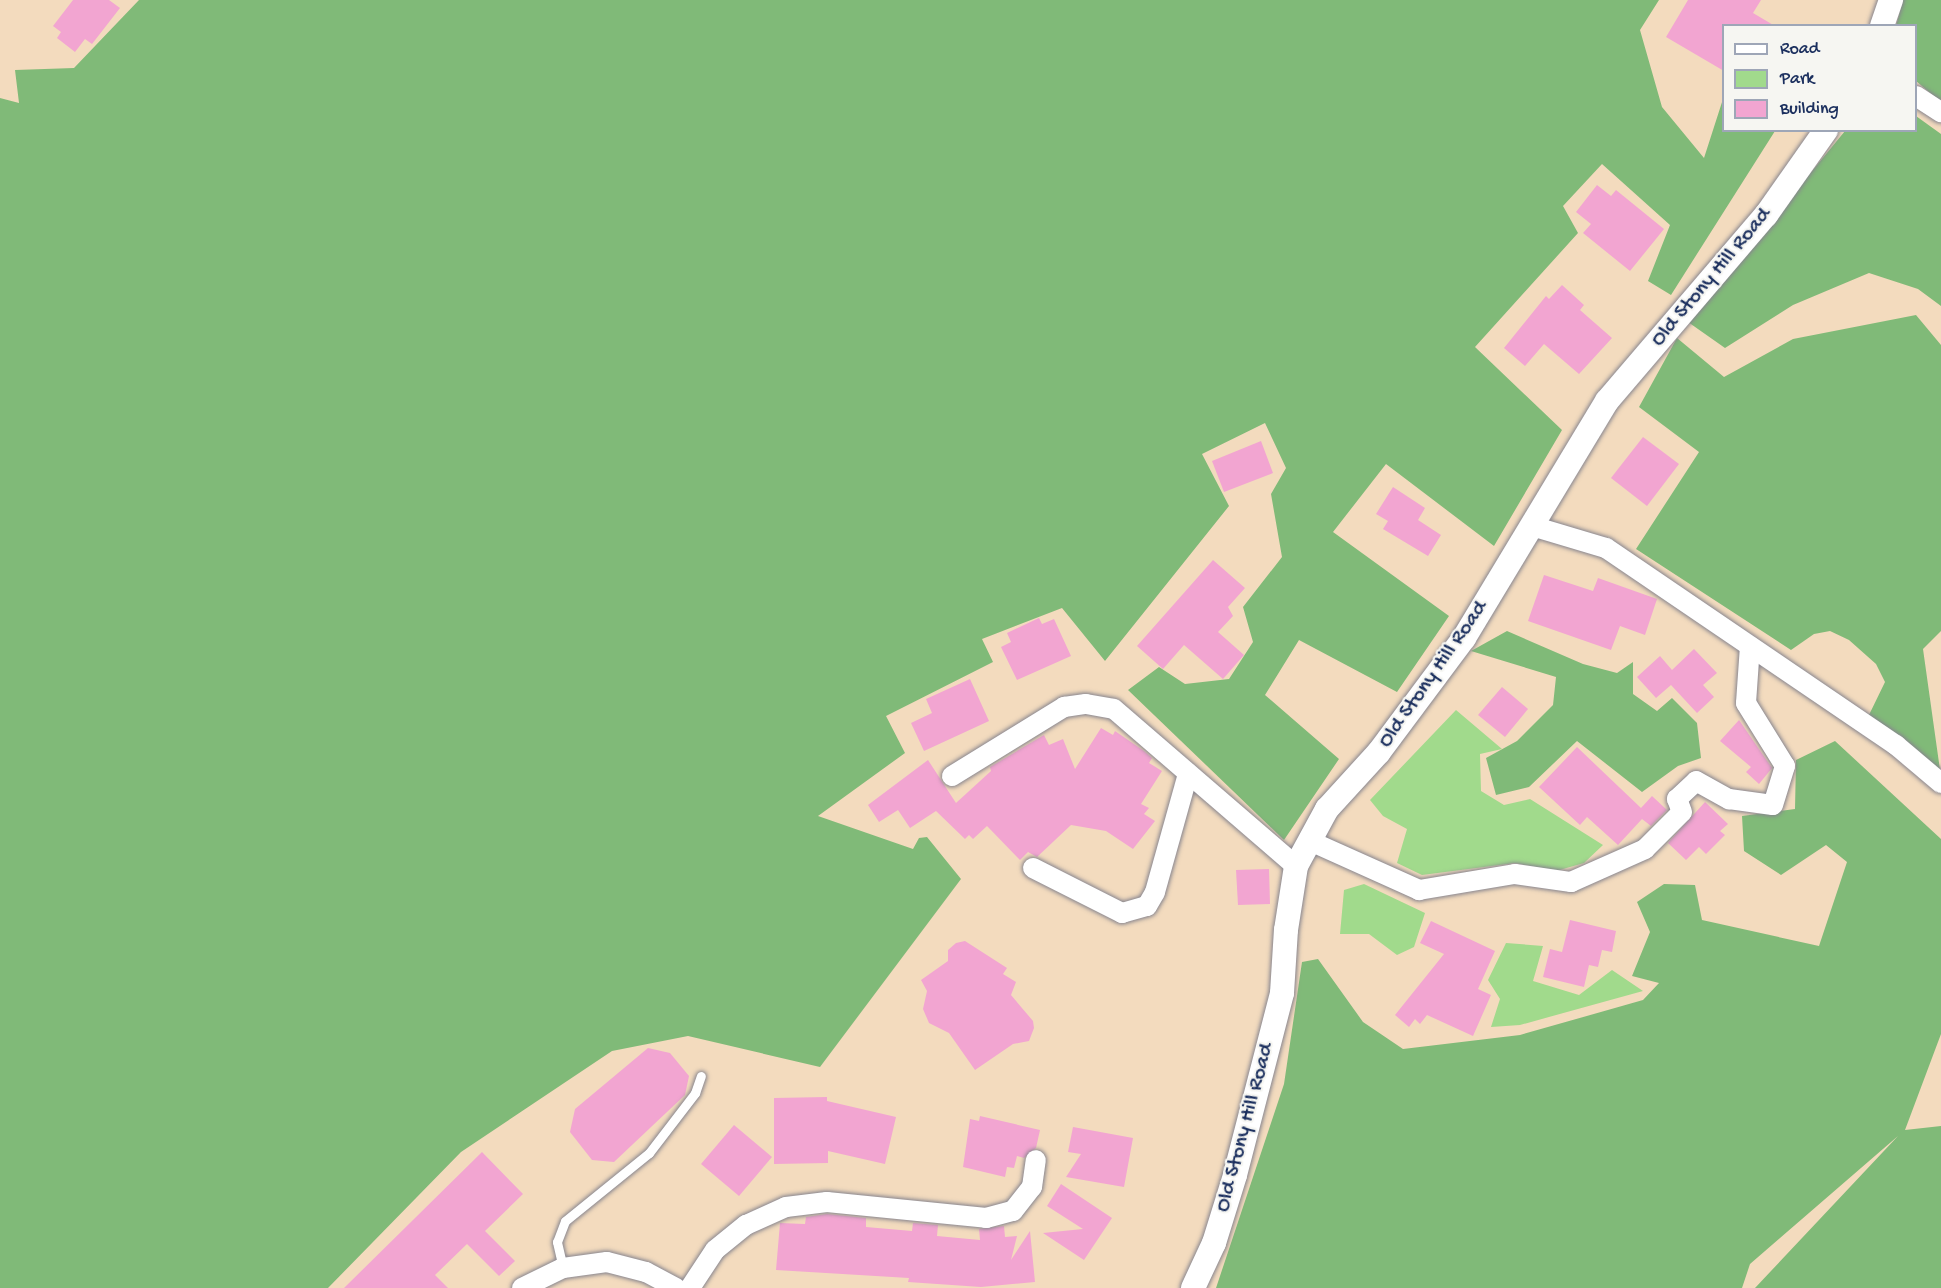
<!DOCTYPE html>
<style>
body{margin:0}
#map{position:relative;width:1941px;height:1288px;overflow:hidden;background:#f3dbbe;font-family:"Gochi Hand",sans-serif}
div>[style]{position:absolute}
.green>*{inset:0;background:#a1da8c}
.forest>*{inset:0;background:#80ba78}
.building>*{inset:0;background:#f2a5d1}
.roads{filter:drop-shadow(0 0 2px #87858e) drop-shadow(0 0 2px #87858e)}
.service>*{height:9px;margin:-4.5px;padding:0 4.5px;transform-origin:4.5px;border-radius:4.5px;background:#fff}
.minor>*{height:20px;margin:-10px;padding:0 10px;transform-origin:10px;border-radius:10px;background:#fff}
.tertiary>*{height:24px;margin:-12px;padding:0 12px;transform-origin:12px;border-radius:12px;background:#fff}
span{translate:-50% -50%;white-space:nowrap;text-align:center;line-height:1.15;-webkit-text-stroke:4.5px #f6f6f2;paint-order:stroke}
.street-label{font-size:22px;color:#1b2f5e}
.legend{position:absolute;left:1722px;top:24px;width:195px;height:108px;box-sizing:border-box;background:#f6f6f2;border:2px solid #9ea6b7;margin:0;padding:8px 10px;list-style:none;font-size:18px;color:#1b2f5e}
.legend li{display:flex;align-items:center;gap:12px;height:30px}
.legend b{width:30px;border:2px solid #9ea6b7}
</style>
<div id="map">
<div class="green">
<div style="clip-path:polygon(1456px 710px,1502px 749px,1480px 754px,1481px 791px,1504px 805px,1530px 799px,1603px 845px,1584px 863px,1556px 871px,1515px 863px,1422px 875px,1397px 863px,1407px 829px,1383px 816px,1370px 800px)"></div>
<div style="clip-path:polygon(1364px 884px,1425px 913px,1414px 947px,1397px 955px,1369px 934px,1340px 934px,1344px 890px)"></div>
<div style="clip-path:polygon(1506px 943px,1543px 946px,1533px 981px,1579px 995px,1612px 970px,1643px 991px,1520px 1025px,1491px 1027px,1500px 999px,1488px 980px)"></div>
</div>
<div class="forest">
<div style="clip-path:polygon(139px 0,1659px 0,1640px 30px,1662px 107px,1704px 158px,1723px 99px,1724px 130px,1775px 131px,1671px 295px,1648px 281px,1670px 225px,1602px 164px,1563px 206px,1578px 233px,1475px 347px,1562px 430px,1494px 546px,1386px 464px,1333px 532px,1449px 616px,1397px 692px,1299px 640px,1265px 695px,1339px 759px,1284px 840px,1128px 690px,1159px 667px,1185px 684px,1229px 679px,1253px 642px,1243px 607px,1282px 557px,1271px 494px,1286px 468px,1265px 423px,1202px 454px,1229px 506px,1105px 661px,1062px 608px,982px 639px,993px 662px,886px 716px,905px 753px,818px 816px,913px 849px,919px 838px,927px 837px,961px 879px,820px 1067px,688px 1036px,612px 1051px,461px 1152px,328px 1288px,0 1288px,0 98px,19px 103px,15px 70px,74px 68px)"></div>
<div style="clip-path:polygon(1903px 0,1941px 0,1941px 102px,1916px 81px,1916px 26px,1896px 26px)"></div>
<div style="clip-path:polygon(1916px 116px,1941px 134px,1941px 306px,1918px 289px,1869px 273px,1793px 305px,1725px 348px,1688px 322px,1845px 131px,1916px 130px)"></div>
<div style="clip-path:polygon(1916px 315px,1941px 345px,1941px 631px,1923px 649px,1940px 770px,1868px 717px,1885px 682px,1876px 664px,1849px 640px,1830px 631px,1814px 634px,1791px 650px,1636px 549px,1699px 452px,1639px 407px,1677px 338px,1724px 377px,1793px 339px)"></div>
<div style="clip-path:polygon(1507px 631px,1583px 664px,1617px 673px,1633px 662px,1633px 694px,1657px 711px,1672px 698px,1697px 723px,1701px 758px,1678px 766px,1642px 792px,1577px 741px,1529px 787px,1496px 795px,1486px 758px,1517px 741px,1553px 705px,1556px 677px,1471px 651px)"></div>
<div style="clip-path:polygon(1835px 741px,1941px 839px,1941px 1034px,1905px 1130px,1941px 1126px,1941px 1288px,1755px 1288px,1898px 1136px,1750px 1264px,1742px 1288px,1216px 1288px,1284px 1084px,1302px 962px,1318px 959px,1363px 1022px,1403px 1049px,1520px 1035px,1643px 1000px,1659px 983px,1632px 976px,1650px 932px,1637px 902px,1664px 884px,1695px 885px,1702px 920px,1819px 946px,1847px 862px,1826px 845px,1781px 875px,1744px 851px,1742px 816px,1795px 809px,1796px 760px)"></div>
</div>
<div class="building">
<div style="clip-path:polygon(73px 0,109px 0,120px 8px,92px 44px,85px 39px,75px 52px,57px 38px,61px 32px,53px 26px)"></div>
<div style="clip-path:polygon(1688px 0,1761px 0,1753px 13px,1775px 26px,1724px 26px,1724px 71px,1666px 37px)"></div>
<div style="clip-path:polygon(1597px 185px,1611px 196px,1616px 190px,1664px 229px,1630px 271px,1583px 233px,1591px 224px,1576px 212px)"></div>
<div style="clip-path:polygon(1562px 285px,1584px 305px,1580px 310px,1612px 338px,1579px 374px,1544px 344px,1525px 366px,1504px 348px,1546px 296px,1549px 299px)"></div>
<div style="clip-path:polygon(1643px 437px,1679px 464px,1647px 506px,1611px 478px)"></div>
<div style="clip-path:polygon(1261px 441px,1273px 473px,1224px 492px,1212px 461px)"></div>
<div style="clip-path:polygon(1393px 487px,1425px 508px,1418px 520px,1441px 535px,1428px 556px,1383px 529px,1388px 521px,1376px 514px)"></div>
<div style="clip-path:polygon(1213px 560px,1245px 588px,1228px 607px,1233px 616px,1218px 632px,1244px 655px,1223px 679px,1184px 645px,1163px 669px,1137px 646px)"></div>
<div style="clip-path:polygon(1544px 575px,1593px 591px,1598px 578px,1657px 599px,1645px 635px,1620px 626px,1611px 650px,1528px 621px)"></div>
<div style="clip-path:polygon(1039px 618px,1042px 624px,1054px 619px,1071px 656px,1017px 680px,1001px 647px,1011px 642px,1007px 633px)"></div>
<div style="clip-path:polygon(1694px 649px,1717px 673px,1703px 685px,1714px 697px,1697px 713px,1671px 685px,1656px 698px,1637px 677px,1660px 656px,1672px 670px)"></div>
<div style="clip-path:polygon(970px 679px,989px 721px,924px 751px,911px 723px,932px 713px,926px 699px)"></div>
<div style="clip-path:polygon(1502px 687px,1528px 709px,1505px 737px,1478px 715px)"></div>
<div style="clip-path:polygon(1739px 720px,1772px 768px,1759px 784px,1746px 772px,1751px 767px,1720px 741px)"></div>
<div style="clip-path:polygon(1101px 728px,1113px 735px,1115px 731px,1144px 751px,1152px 758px,1149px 763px,1162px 771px,1141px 804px,1149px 808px,1144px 814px,1155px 821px,1133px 849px,1106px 831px,1071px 825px,1037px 857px,1028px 852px,1020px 860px,987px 826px,973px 839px,969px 835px,965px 839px,936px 811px,910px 828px,898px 810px,879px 822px,868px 805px,928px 760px,956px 803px,991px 771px,990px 767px,1044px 735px,1049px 745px,1063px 739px,1075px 769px)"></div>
<div style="clip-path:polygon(1577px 747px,1641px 808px,1652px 796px,1667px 810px,1651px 826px,1642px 819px,1618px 845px,1587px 817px,1580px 825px,1539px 787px)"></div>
<div style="clip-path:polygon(1705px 802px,1728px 824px,1720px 831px,1725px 835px,1706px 854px,1699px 847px,1686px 860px,1668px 843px)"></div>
<div style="clip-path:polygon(1269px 869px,1270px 904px,1238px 905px,1236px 870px)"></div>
<div style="clip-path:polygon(1570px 920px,1616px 931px,1612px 952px,1602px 950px,1598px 967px,1589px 965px,1584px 987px,1543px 977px,1550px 949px,1562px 952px)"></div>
<div style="clip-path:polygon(1431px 921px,1495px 951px,1478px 989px,1491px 995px,1473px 1036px,1427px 1015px,1420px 1024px,1415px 1019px,1409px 1027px,1395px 1015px,1444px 954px,1420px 943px)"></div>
<div style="clip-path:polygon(965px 941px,1007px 968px,1003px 974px,1016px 982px,1011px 995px,1033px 1021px,1034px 1028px,1029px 1041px,1013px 1044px,975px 1070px,949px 1033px,929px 1023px,923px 1009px,927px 991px,921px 980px,948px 961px,948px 950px,956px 943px)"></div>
<div style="clip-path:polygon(648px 1048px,670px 1053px,689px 1076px,685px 1095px,614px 1162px,592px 1160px,570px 1132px,575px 1109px)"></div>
<div style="clip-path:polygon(827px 1097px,827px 1101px,896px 1117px,885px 1164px,828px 1151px,828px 1163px,774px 1164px,774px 1098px)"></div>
<div style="clip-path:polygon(980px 1116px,1040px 1130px,1036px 1148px,1024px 1158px,1017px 1156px,1014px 1168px,1007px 1167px,1005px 1177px,963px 1167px,970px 1119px,979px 1121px)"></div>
<div style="clip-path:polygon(734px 1125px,772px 1157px,739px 1196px,701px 1164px)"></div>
<div style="clip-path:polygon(1073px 1127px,1133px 1138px,1124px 1187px,1066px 1177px,1081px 1154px,1068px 1152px)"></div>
<div style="clip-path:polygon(482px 1152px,523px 1194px,485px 1231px,515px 1261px,499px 1276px,467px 1244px,435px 1275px,448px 1288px,344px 1288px)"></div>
<div style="clip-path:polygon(1061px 1184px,1112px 1218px,1084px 1260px,1043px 1233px,1083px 1229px,1047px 1206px)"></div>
<div style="clip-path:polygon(827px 1214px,866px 1218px,866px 1227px,912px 1231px,913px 1223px,938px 1225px,937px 1236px,980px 1240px,979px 1229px,1004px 1226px,1005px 1237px,1017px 1236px,1011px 1260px,1030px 1231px,1035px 1282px,981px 1287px,908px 1282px,909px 1278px,776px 1270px,780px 1223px,805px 1224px,806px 1217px)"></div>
</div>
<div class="roads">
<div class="service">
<div style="left:563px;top:1268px;width:27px;rotate:-103deg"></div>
<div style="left:557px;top:1242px;width:22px;rotate:-69deg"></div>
<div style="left:565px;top:1221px;width:108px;rotate:-39deg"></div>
<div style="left:649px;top:1153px;width:76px;rotate:-52.5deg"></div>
<div style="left:695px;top:1093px;width:18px;rotate:-71deg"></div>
</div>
<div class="minor">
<div style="left:1916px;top:96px;width:30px;rotate:33deg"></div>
<div style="left:1532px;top:526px;width:77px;rotate:16.6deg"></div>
<div style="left:1606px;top:548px;width:351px;rotate:34.2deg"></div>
<div style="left:1896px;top:745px;width:59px;rotate:40.2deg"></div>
<div style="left:952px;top:776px;width:132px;rotate:-31.6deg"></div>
<div style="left:1064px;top:707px;width:22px;rotate:-8deg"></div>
<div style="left:1086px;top:704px;width:28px;rotate:10deg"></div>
<div style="left:1114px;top:709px;width:240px;rotate:40.8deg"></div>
<div style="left:1310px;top:841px;width:120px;rotate:24.2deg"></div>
<div style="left:1419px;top:890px;width:97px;rotate:-9.5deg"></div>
<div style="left:1515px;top:874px;width:57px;rotate:8.1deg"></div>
<div style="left:1571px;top:882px;width:81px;rotate:-24deg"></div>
<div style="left:1645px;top:849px;width:52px;rotate:-45deg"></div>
<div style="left:1682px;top:812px;width:14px;rotate:-111deg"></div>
<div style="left:1677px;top:799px;width:26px;rotate:-43deg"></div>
<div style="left:1696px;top:781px;width:38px;rotate:29deg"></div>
<div style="left:1729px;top:799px;width:44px;rotate:7.8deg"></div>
<div style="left:1773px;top:805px;width:41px;rotate:-72.9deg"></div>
<div style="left:1785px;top:766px;width:74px;rotate:-121.8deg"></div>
<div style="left:1746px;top:703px;width:57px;rotate:-86deg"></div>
<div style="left:1033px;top:868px;width:100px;rotate:26.8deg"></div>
<div style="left:1122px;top:913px;width:26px;rotate:-16deg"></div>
<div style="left:1147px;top:906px;width:16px;rotate:-60deg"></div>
<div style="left:1155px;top:892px;width:123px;rotate:-74.4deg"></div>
<div style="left:522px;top:1288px;width:46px;rotate:-26deg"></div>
<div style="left:563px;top:1268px;width:44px;rotate:-7.8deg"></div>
<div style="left:607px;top:1262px;width:40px;rotate:14.4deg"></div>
<div style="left:646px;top:1272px;width:34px;rotate:28deg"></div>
<div style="left:690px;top:1288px;width:45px;rotate:-56.7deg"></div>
<div style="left:715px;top:1250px;width:40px;rotate:-39deg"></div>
<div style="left:746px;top:1225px;width:44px;rotate:-24.2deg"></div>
<div style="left:786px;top:1207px;width:41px;rotate:-7deg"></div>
<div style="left:827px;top:1202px;width:160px;rotate:5.7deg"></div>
<div style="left:986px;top:1218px;width:28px;rotate:-15deg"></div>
<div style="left:1013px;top:1211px;width:31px;rotate:-52deg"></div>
<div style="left:1032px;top:1187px;width:27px;rotate:-82deg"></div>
</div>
<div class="tertiary">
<div style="left:1882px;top:26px;width:28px;rotate:-71deg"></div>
<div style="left:1193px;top:1288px;width:50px;rotate:-65deg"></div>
<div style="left:1214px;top:1243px;width:71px;rotate:-72.8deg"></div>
<div style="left:1235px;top:1175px;width:188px;rotate:-75.5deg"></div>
<div style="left:1282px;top:993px;width:63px;rotate:-86.4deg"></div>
<div style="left:1286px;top:930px;width:65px;rotate:-81.1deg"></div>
<div style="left:1296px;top:866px;width:65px;rotate:-61.5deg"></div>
<div style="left:1327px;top:809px;width:77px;rotate:-47.6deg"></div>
<div style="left:1379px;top:752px;width:142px;rotate:-53.3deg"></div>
<div style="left:1464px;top:638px;width:277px;rotate:-58.9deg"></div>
<div style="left:1607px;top:401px;width:245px;rotate:-49.5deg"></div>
<div style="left:1766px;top:215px;width:104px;rotate:-54.8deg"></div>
</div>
</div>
<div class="street-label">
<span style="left:1712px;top:278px;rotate:-50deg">Old Stony Hill Road</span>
<span style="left:1434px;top:675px;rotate:-55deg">Old Stony Hill Road</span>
<span style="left:1246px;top:1128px;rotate:-75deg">Old Stony Hill Road</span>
</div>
<ul class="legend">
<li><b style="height:8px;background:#fff"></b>Road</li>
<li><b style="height:16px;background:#a1da8c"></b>Park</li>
<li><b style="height:16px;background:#f2a5d1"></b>Building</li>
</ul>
</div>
